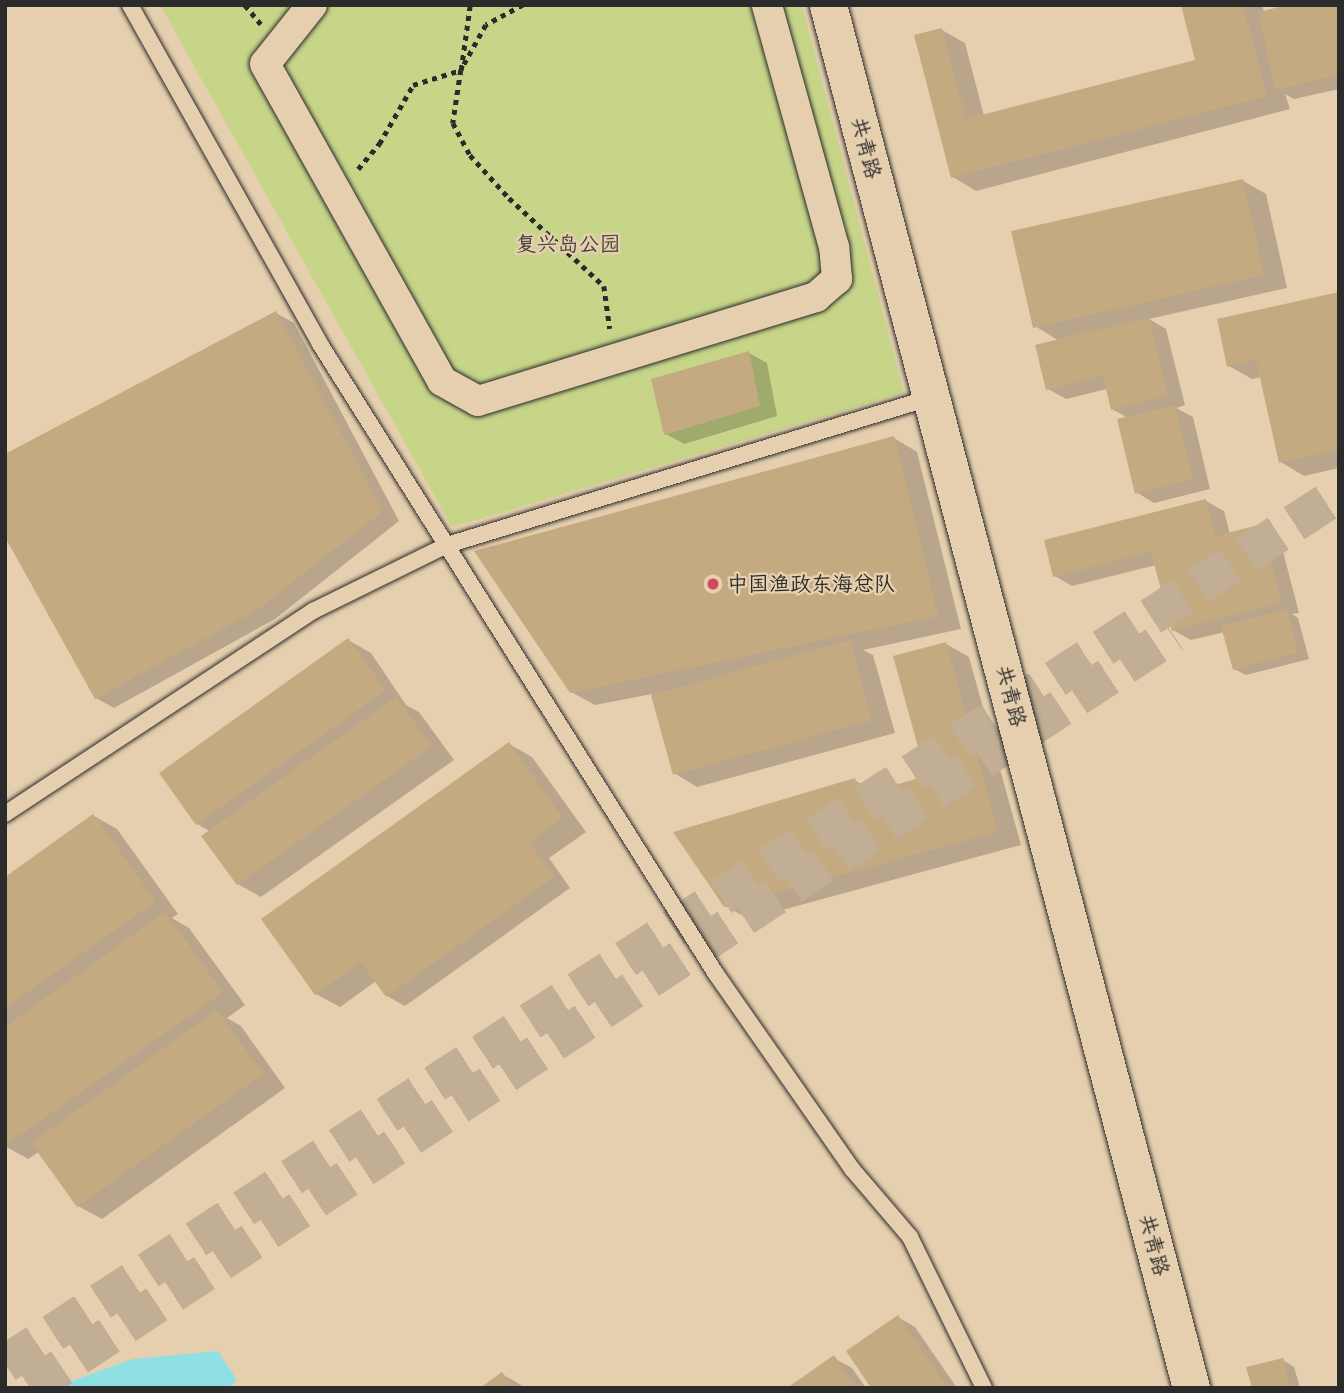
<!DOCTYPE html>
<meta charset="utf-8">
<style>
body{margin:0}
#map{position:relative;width:1344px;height:1393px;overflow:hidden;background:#e6cfae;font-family:"Shantell Sans","LXGW WenKai TC",sans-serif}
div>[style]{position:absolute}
.green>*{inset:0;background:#c7d589}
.water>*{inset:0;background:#8fe0e5}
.shadow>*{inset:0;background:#0003}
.building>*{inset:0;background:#c4aa81}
.primary-tunnel>*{height:38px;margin-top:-19px;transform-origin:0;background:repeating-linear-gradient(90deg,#c1ae94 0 38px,transparent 0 57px)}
.path>*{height:4.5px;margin-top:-2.25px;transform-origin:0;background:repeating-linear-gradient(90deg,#2b2b2b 0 5px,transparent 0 10px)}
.roads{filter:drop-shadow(0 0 2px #2b2b2b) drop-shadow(0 0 2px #2b2b2b)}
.service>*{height:16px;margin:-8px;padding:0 8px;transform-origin:8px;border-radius:8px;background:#e6cfae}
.minor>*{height:30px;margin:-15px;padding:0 15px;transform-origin:15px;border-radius:15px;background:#e6cfae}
.tertiary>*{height:37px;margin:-18.5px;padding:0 18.5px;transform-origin:18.5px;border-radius:18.5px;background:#e6cfae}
.dots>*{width:19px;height:19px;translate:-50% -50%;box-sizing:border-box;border:4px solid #e6cfae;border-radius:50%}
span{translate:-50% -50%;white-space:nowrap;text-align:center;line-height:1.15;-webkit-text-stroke:5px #e6cfae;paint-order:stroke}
.street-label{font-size:21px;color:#2b2b2b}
.park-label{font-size:21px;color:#424439}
.poi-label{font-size:21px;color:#2b2b2b}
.left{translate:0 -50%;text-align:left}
.frame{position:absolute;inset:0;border:7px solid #2b2b2b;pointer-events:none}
</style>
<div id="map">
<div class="green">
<div style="clip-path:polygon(160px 5px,802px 5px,904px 393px,452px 527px)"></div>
</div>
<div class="water">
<div style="clip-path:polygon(218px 1351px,237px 1380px,228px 1388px,52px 1388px,133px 1359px)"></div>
</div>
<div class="shadow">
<div style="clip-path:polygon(1183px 5px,1262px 5px,1264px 12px,1287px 5px,1339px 5px,1339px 89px,1294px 99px,1285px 94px,1290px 109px,976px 191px,953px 177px,942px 30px,965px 43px,984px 116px,1198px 61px)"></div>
<div style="clip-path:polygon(1243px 181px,1266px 194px,1287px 288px,1149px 319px,1166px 329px,1185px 405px,1176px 408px,1193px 417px,1210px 489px,1154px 503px,1136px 492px,1128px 418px,1112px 409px,1107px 389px,1066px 399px,1048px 389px,1059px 341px,1035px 326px)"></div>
<div style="clip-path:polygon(1339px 294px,1339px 468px,1304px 476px,1281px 462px,1261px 377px,1252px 379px,1229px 366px)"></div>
<div style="clip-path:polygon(276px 313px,294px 323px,399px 521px,275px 619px,114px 708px,96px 698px)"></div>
<div style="clip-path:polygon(749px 353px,767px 363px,777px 416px,684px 444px,666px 434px)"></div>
<div style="clip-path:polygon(894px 438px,917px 452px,961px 629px,863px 650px,873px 655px,895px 733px,697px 787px,674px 773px,652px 694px,595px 705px,571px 692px)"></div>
<div style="clip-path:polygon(1206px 501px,1224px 511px,1230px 534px,1261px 526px,1279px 536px,1299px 613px,1292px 614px,1298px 618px,1309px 659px,1246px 675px,1234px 669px,1225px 632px,1191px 640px,1173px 630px,1156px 565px,1072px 586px,1055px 576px)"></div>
<div style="clip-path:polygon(348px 640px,371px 653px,406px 705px,419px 712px,454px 760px,261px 897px,238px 884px,211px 832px,197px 824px)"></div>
<div style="clip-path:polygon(946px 644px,969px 657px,1021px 845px,749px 919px,725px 906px,854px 780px,876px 792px,928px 777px)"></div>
<div style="clip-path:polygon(509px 744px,532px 757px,586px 832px,549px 858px,570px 888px,405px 1006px,387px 996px,376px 981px,340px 1007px,316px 994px)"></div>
<div style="clip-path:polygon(94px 816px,117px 829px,178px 914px,172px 918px,189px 928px,245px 1005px,227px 1018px,241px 1026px,285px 1088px,102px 1219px,78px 1206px,40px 1151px,28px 1159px,5px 1146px,5px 879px)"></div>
<div style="clip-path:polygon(898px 1317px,915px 1327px,957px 1388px,874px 1388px)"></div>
<div style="clip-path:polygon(834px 1358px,852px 1368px,866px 1388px,790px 1388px)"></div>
<div style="clip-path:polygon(1283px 1360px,1294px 1367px,1300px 1388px,1254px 1388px)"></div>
<div style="clip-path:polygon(502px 1374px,526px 1388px,483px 1388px)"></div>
</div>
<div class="building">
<div style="clip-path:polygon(1181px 5px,1243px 5px,1267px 96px,951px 178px,914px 35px,942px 28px,966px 119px,1195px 60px)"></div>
<div style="clip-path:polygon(1288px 5px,1339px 5px,1339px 75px,1275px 90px,1258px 12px)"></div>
<div style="clip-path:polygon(1243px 179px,1264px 275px,1033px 328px,1011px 231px)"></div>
<div style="clip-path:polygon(1339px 292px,1339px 450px,1279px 463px,1256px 360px,1227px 367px,1217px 319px)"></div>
<div style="clip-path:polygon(276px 311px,383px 511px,257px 610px,95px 699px,5px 537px,5px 454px)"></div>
<div style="clip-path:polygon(1149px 317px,1168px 396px,1111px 410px,1103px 376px,1046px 390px,1035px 345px)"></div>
<div style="clip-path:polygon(749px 351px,760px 406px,664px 435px,651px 379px)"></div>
<div style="clip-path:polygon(1175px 405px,1193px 479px,1135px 494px,1117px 419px)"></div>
<div style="clip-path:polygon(894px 436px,938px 616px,570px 693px,474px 551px)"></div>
<div style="clip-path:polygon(1206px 499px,1216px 536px,1262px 524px,1282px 603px,1172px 631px,1151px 552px,1053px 577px,1044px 540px)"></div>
<div style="clip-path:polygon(1287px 609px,1298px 653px,1233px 670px,1221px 626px)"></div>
<div style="clip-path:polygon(348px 638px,386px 690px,196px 825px,159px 773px)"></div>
<div style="clip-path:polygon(850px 640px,872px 720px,673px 775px,651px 695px)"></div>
<div style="clip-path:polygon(946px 642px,998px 832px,724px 907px,673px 832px,855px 778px,860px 795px,926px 776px,893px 656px)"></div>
<div style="clip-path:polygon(396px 697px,432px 746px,237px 885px,201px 836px)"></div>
<div style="clip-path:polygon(509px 742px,563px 818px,529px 842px,554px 877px,386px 997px,361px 962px,315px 995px,261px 919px)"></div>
<div style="clip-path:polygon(93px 814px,156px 901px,5px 1008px,5px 877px)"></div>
<div style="clip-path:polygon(165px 912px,223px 992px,5px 1146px,5px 1027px)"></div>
<div style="clip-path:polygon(217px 1010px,263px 1074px,77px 1207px,31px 1143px)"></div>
<div style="clip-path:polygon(898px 1315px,948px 1388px,871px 1388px,846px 1351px)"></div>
<div style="clip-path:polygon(834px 1355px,856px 1388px,787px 1388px)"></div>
<div style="clip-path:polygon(1283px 1358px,1291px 1388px,1252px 1388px,1246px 1367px)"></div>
<div style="clip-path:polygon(502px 1372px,513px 1388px,480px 1388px)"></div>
</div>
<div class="primary-tunnel">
<div style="left:5px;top:1364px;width:1593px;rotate:-33.11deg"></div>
<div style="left:30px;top:1388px;width:1369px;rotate:-33.41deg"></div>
</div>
<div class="path">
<div style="left:245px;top:5px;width:25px;rotate:50deg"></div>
<div style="left:523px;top:5px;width:42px;rotate:151.6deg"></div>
<div style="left:486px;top:25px;width:51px;rotate:119.1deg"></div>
<div style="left:461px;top:70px;width:54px;rotate:98.6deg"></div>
<div style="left:453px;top:123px;width:36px;rotate:62deg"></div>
<div style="left:470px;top:155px;width:58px;rotate:47.8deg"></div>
<div style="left:509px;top:198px;width:129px;rotate:42.8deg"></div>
<div style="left:604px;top:286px;width:43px;rotate:82.1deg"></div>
<div style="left:358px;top:169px;width:33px;rotate:-50deg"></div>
<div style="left:379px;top:144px;width:68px;rotate:-60deg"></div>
<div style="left:413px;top:85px;width:50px;rotate:-17.4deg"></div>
<div style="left:461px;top:70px;width:66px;rotate:-82.1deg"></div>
</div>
<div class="roads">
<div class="service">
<div style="left:130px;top:5px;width:389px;rotate:60.7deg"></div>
<div style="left:320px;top:344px;width:744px;rotate:57.85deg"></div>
<div style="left:716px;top:974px;width:238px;rotate:55.1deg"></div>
<div style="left:852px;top:1169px;width:89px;rotate:49.5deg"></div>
<div style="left:910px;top:1237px;width:168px;rotate:63.9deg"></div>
<div style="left:5px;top:814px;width:369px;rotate:-33.4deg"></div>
<div style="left:313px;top:611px;width:149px;rotate:-26.2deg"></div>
<div style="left:447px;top:545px;width:508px;rotate:-16.94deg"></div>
</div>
<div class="minor">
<div style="left:312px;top:5px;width:75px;rotate:128.5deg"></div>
<div style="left:265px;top:64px;width:363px;rotate:60.8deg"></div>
<div style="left:442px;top:381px;width:41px;rotate:29.1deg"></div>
<div style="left:478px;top:401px;width:354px;rotate:-17.1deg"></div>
<div style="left:816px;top:297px;width:28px;rotate:-41deg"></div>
<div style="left:837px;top:279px;width:32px;rotate:-95deg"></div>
<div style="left:834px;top:247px;width:251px;rotate:-105.5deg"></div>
</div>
<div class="tertiary">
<div style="left:828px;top:5px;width:1430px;rotate:75.29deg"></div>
</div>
</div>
<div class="dots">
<div style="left:713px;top:584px;background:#d1495b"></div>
</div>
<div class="street-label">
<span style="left:866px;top:148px;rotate:75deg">共青路</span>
<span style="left:1011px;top:696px;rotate:75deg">共青路</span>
<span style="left:1154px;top:1245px;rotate:75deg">共青路</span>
</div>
<div class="park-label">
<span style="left:568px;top:244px">复兴岛公园</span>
</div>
<div class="poi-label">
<span class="left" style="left:727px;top:584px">中国渔政东海总队</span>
</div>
<div class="frame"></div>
</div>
